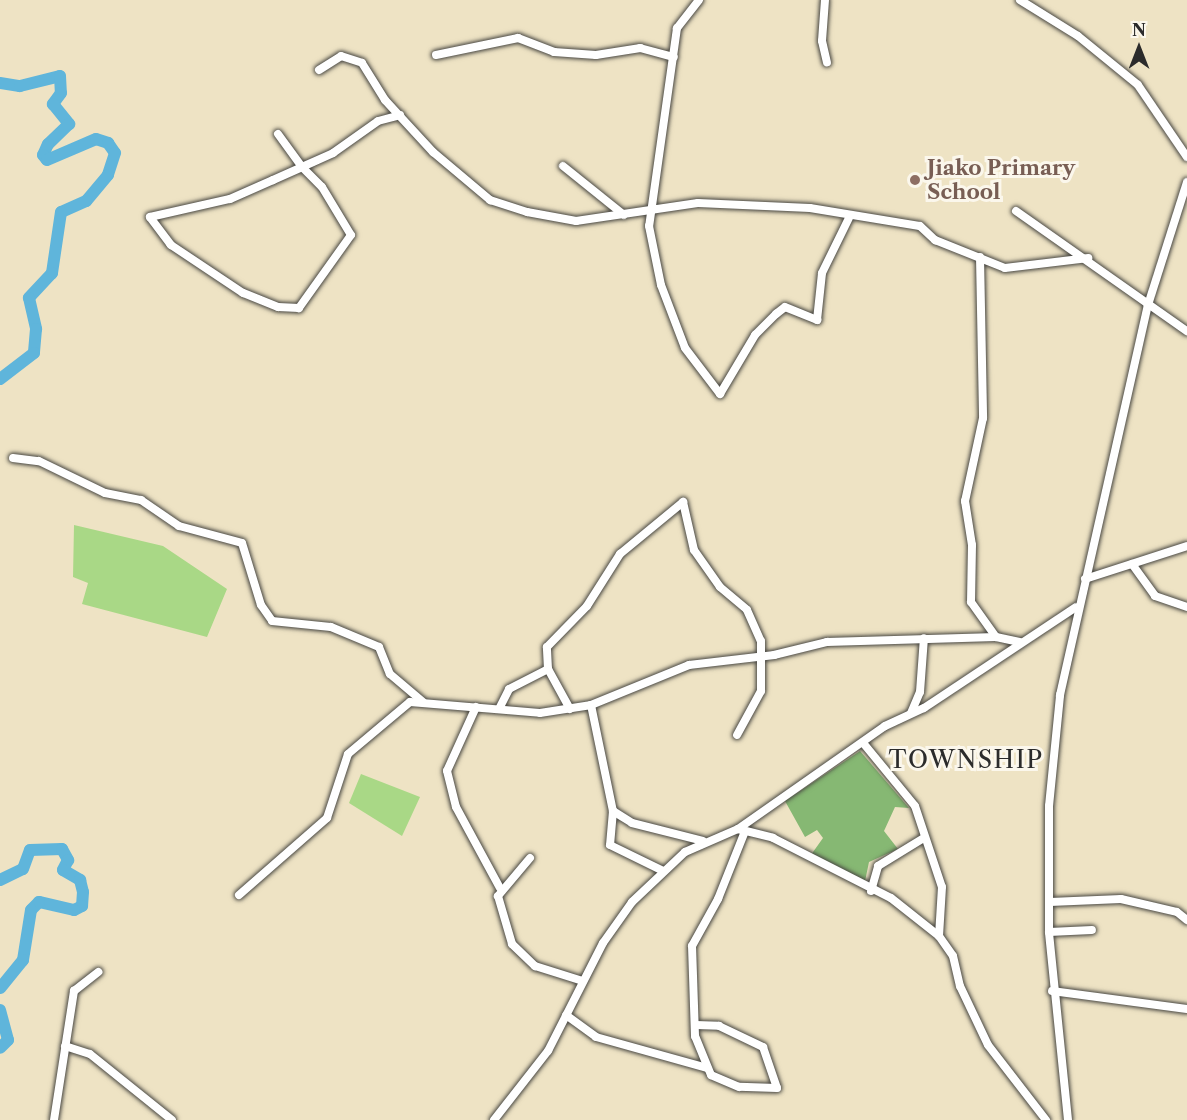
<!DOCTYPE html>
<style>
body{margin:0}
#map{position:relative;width:1187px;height:1120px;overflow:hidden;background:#eee3c4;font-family:"Libre Caslon Text",serif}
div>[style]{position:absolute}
.green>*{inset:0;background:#a9d886}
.forest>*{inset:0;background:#86b873}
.river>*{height:12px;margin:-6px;padding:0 6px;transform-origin:6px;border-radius:6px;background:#5fb5db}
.roads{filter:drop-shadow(0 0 2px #484742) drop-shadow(0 0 2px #484742)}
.minor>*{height:8px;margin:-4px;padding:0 4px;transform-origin:4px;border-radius:4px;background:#fff}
.dots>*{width:16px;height:16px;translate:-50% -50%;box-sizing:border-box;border:3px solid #fbf7ec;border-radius:50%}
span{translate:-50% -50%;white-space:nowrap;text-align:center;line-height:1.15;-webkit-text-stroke:6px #fbf7ec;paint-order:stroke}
.education-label{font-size:21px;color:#785e54;font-weight:700}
.left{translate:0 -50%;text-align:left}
.quarter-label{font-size:24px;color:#2b2b2b;letter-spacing:1.5px}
.north{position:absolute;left:1109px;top:18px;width:60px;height:60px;-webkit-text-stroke:4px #fbf7ec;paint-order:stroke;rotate:0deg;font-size:16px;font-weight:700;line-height:24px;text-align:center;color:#2b2b2b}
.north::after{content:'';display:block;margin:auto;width:21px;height:27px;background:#2b2b2b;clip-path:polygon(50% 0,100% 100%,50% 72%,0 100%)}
</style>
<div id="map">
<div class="green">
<div style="clip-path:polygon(74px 525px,163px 546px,227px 589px,207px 637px,82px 604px,88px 583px,73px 577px)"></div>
<div style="clip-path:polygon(361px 774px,420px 797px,402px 836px,349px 803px)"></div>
</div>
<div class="forest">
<div style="clip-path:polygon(860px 751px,909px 808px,895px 807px,884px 831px,898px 849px,869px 862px,864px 886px,859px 886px,808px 859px,823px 838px,817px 830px,805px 837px,785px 801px)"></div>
</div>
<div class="river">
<div style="left:0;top:83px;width:20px;rotate:9deg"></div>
<div style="left:20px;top:86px;width:41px;rotate:-14deg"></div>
<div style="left:60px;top:76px;width:17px;rotate:87deg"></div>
<div style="left:61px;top:93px;width:14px;rotate:126deg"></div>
<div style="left:53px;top:104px;width:26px;rotate:51deg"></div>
<div style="left:69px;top:124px;width:29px;rotate:136deg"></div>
<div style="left:48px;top:144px;width:12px;rotate:114deg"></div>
<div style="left:43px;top:155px;width:6px;rotate:51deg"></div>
<div style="left:47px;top:160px;width:53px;rotate:-23.2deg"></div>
<div style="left:96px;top:139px;width:13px;rotate:18deg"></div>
<div style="left:108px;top:143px;width:12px;rotate:55deg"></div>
<div style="left:115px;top:153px;width:23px;rotate:108deg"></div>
<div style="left:108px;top:175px;width:34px;rotate:130deg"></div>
<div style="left:86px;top:201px;width:27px;rotate:156deg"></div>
<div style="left:61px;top:212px;width:62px;rotate:98.4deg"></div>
<div style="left:52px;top:273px;width:34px;rotate:133deg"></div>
<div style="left:29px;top:298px;width:32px;rotate:77deg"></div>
<div style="left:36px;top:329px;width:24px;rotate:95deg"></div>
<div style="left:34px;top:353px;width:43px;rotate:142.6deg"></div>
<div style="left:0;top:880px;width:25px;rotate:-26deg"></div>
<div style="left:23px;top:869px;width:20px;rotate:-70deg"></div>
<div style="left:30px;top:850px;width:32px;rotate:-2deg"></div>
<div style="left:62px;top:849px;width:13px;rotate:61deg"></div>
<div style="left:68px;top:860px;width:11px;rotate:117deg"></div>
<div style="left:63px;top:870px;width:20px;rotate:30deg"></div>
<div style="left:80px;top:880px;width:12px;rotate:76deg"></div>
<div style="left:83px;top:892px;width:14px;rotate:94deg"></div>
<div style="left:82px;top:906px;width:9px;rotate:153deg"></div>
<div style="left:74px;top:910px;width:36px;rotate:-167deg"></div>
<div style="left:39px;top:902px;width:11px;rotate:135deg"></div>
<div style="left:31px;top:910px;width:51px;rotate:99.1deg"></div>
<div style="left:23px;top:960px;width:36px;rotate:129deg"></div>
<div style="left:0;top:1010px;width:31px;rotate:75deg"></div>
<div style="left:8px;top:1040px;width:11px;rotate:135deg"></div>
</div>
<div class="roads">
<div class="minor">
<div style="left:699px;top:0;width:36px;rotate:128deg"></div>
<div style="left:677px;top:28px;width:200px;rotate:98deg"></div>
<div style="left:649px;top:226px;width:60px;rotate:78.5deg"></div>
<div style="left:661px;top:285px;width:67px;rotate:69.1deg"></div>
<div style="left:685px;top:348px;width:58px;rotate:52.7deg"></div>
<div style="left:720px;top:394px;width:69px;rotate:-59.3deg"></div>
<div style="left:755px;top:335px;width:30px;rotate:-45deg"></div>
<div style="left:776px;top:314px;width:11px;rotate:-38deg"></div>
<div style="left:785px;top:307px;width:35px;rotate:22deg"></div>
<div style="left:817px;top:320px;width:47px;rotate:-83.9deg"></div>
<div style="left:822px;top:273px;width:61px;rotate:-63.9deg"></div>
<div style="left:825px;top:0;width:41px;rotate:94.2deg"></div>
<div style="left:822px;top:41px;width:22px;rotate:77deg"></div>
<div style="left:1020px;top:0;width:68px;rotate:31.8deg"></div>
<div style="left:1078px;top:36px;width:77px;rotate:39.2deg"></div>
<div style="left:1138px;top:85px;width:87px;rotate:55.8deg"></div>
<div style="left:436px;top:55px;width:84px;rotate:-11.7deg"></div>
<div style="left:518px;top:38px;width:39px;rotate:21deg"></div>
<div style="left:554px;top:52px;width:42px;rotate:4.1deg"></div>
<div style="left:596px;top:55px;width:45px;rotate:-9deg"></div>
<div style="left:640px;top:48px;width:35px;rotate:15deg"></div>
<div style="left:319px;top:70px;width:26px;rotate:-32deg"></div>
<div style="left:341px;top:56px;width:22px;rotate:18deg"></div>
<div style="left:362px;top:63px;width:44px;rotate:58.1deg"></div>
<div style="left:385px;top:100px;width:71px;rotate:47.3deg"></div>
<div style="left:433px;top:152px;width:75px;rotate:40.1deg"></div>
<div style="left:490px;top:200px;width:39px;rotate:18deg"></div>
<div style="left:527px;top:212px;width:50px;rotate:10.4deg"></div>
<div style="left:576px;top:221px;width:123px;rotate:-8.4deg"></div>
<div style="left:698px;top:203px;width:112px;rotate:2.6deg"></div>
<div style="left:810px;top:208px;width:111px;rotate:9.3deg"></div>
<div style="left:920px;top:226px;width:21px;rotate:43deg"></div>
<div style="left:935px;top:240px;width:75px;rotate:21.8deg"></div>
<div style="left:1005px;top:268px;width:84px;rotate:-6.9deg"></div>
<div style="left:278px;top:134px;width:41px;rotate:54deg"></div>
<div style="left:302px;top:167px;width:28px;rotate:45deg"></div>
<div style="left:322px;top:187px;width:56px;rotate:58.9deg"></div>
<div style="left:351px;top:235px;width:90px;rotate:125.5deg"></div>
<div style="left:299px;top:308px;width:21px;rotate:-177deg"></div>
<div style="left:278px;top:307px;width:38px;rotate:-158deg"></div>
<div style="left:243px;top:293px;width:87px;rotate:-146.3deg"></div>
<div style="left:171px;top:245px;width:35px;rotate:-127deg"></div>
<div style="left:150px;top:217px;width:82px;rotate:-12.7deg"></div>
<div style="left:230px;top:199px;width:47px;rotate:-23.8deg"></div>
<div style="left:273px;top:180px;width:32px;rotate:-24deg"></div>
<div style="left:302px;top:167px;width:34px;rotate:-24deg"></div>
<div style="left:333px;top:153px;width:55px;rotate:-35.4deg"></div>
<div style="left:378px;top:121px;width:23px;rotate:-15deg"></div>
<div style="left:563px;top:166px;width:78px;rotate:38.8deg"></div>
<div style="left:1016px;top:211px;width:209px;rotate:35.1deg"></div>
<div style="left:980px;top:257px;width:161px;rotate:88.9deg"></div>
<div style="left:983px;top:418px;width:85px;rotate:102.2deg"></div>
<div style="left:965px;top:501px;width:45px;rotate:81deg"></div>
<div style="left:972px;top:545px;width:57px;rotate:91deg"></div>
<div style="left:971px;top:602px;width:43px;rotate:54.5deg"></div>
<div style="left:13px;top:458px;width:26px;rotate:7deg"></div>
<div style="left:39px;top:461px;width:73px;rotate:25.9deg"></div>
<div style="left:105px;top:493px;width:37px;rotate:11deg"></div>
<div style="left:141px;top:500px;width:46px;rotate:34.4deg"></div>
<div style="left:179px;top:526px;width:65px;rotate:15.1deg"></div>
<div style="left:242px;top:543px;width:65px;rotate:73deg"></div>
<div style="left:261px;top:605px;width:19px;rotate:55deg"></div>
<div style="left:272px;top:621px;width:59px;rotate:5.8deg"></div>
<div style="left:331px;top:627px;width:52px;rotate:22.6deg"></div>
<div style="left:379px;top:647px;width:29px;rotate:68deg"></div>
<div style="left:390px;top:674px;width:43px;rotate:40.3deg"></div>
<div style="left:1132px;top:564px;width:39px;rotate:54deg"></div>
<div style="left:1155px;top:596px;width:34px;rotate:19deg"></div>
<div style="left:1085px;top:579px;width:107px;rotate:-17.9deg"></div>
<div style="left:591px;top:705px;width:108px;rotate:78.3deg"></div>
<div style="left:613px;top:811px;width:22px;rotate:32deg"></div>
<div style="left:632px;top:823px;width:73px;rotate:14.2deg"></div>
<div style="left:476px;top:707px;width:70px;rotate:114.4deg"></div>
<div style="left:447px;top:771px;width:37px;rotate:76deg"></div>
<div style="left:456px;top:807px;width:92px;rotate:61.5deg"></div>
<div style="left:500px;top:707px;width:20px;rotate:-63deg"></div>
<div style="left:509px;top:689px;width:44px;rotate:-27.1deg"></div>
<div style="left:570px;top:709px;width:46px;rotate:-118.8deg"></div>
<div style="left:548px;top:669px;width:22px;rotate:-93deg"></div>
<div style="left:547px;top:647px;width:57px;rotate:-45.7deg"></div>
<div style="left:587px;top:606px;width:62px;rotate:-57.6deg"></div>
<div style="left:620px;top:554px;width:82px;rotate:-39.5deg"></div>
<div style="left:683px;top:502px;width:49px;rotate:77.1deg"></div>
<div style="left:694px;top:550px;width:45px;rotate:54.9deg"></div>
<div style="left:720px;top:587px;width:35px;rotate:40deg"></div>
<div style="left:747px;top:610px;width:34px;rotate:66deg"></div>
<div style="left:761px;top:641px;width:50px;rotate:90deg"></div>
<div style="left:761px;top:691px;width:50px;rotate:118.6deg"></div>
<div style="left:911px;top:713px;width:23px;rotate:-67deg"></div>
<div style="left:920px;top:692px;width:54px;rotate:-85.8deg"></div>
<div style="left:864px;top:744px;width:80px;rotate:50.6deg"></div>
<div style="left:915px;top:806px;width:85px;rotate:71.6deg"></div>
<div style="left:942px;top:887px;width:49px;rotate:93.5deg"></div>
<div style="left:613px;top:811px;width:34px;rotate:95deg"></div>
<div style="left:610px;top:845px;width:59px;rotate:26.1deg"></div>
<div style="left:738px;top:829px;width:179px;rotate:-35deg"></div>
<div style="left:885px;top:726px;width:43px;rotate:-24.8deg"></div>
<div style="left:924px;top:708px;width:182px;rotate:-33.6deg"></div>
<div style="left:530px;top:858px;width:50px;rotate:130.1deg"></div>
<div style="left:498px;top:896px;width:50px;rotate:73.7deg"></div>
<div style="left:512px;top:944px;width:32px;rotate:44deg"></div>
<div style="left:535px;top:966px;width:50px;rotate:17.4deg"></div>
<div style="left:871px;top:891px;width:26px;rotate:-74deg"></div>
<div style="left:878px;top:866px;width:52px;rotate:-31.5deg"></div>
<div style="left:239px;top:895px;width:117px;rotate:-41.2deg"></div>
<div style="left:327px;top:818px;width:67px;rotate:-71.8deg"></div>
<div style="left:348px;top:754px;width:81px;rotate:-40deg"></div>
<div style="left:410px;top:702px;width:130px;rotate:4.8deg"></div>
<div style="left:540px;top:713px;width:52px;rotate:-8.9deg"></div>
<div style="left:591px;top:705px;width:106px;rotate:-22.2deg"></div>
<div style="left:689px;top:665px;width:86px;rotate:-6.7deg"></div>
<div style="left:774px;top:655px;width:55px;rotate:-13.8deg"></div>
<div style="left:827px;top:642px;width:169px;rotate:-1.7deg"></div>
<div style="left:996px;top:637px;width:24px;rotate:12deg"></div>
<div style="left:1050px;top:902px;width:71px;rotate:-2.4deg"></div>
<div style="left:1121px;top:899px;width:57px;rotate:13.1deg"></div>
<div style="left:1177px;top:912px;width:13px;rotate:39deg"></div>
<div style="left:1049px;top:932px;width:43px;rotate:-2.7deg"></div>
<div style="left:1052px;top:991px;width:136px;rotate:7.6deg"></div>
<div style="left:566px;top:1015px;width:37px;rotate:36deg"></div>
<div style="left:596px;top:1037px;width:115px;rotate:15.6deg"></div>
<div style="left:696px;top:1025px;width:23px;rotate:2deg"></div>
<div style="left:719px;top:1026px;width:49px;rotate:25.5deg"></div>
<div style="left:763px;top:1047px;width:43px;rotate:71.1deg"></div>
<div style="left:777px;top:1088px;width:38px;rotate:-178deg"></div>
<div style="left:739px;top:1087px;width:30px;rotate:-157deg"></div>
<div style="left:711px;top:1075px;width:42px;rotate:-112.3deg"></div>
<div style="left:695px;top:1036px;width:90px;rotate:-91.9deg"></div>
<div style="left:692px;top:946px;width:54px;rotate:-61deg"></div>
<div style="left:718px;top:899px;width:73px;rotate:-68.3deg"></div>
<div style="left:65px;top:1046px;width:26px;rotate:18deg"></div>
<div style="left:90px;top:1054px;width:105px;rotate:38.8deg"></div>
<div style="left:54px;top:1120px;width:131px;rotate:-81.2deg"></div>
<div style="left:74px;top:991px;width:31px;rotate:-38deg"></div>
<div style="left:494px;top:1120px;width:88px;rotate:-52deg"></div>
<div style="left:548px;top:1051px;width:121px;rotate:-63deg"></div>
<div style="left:603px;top:943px;width:50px;rotate:-54.7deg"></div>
<div style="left:632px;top:902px;width:73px;rotate:-43.3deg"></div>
<div style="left:685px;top:852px;width:58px;rotate:-23.5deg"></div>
<div style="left:738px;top:829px;width:36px;rotate:14deg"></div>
<div style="left:773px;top:838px;width:132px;rotate:27deg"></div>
<div style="left:891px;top:898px;width:61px;rotate:38.4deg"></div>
<div style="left:939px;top:936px;width:24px;rotate:55deg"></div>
<div style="left:953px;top:956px;width:31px;rotate:77deg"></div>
<div style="left:960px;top:986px;width:65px;rotate:64.6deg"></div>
<div style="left:988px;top:1045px;width:95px;rotate:52.3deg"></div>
<div style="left:1068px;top:1120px;width:189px;rotate:-95.8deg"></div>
<div style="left:1049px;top:932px;width:126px;rotate:-90deg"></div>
<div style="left:1049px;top:806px;width:112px;rotate:-84.3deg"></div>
<div style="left:1060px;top:695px;width:400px;rotate:-77.3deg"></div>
<div style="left:1148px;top:305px;width:129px;rotate:-72.4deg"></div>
</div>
</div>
<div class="dots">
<div style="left:915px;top:180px;background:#8d6e63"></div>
</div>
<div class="education-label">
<span class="left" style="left:927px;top:180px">Jiako Primary<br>School</span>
</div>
<div class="quarter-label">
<span style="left:966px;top:760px">TOWNSHIP</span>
</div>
<div class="north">N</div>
</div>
